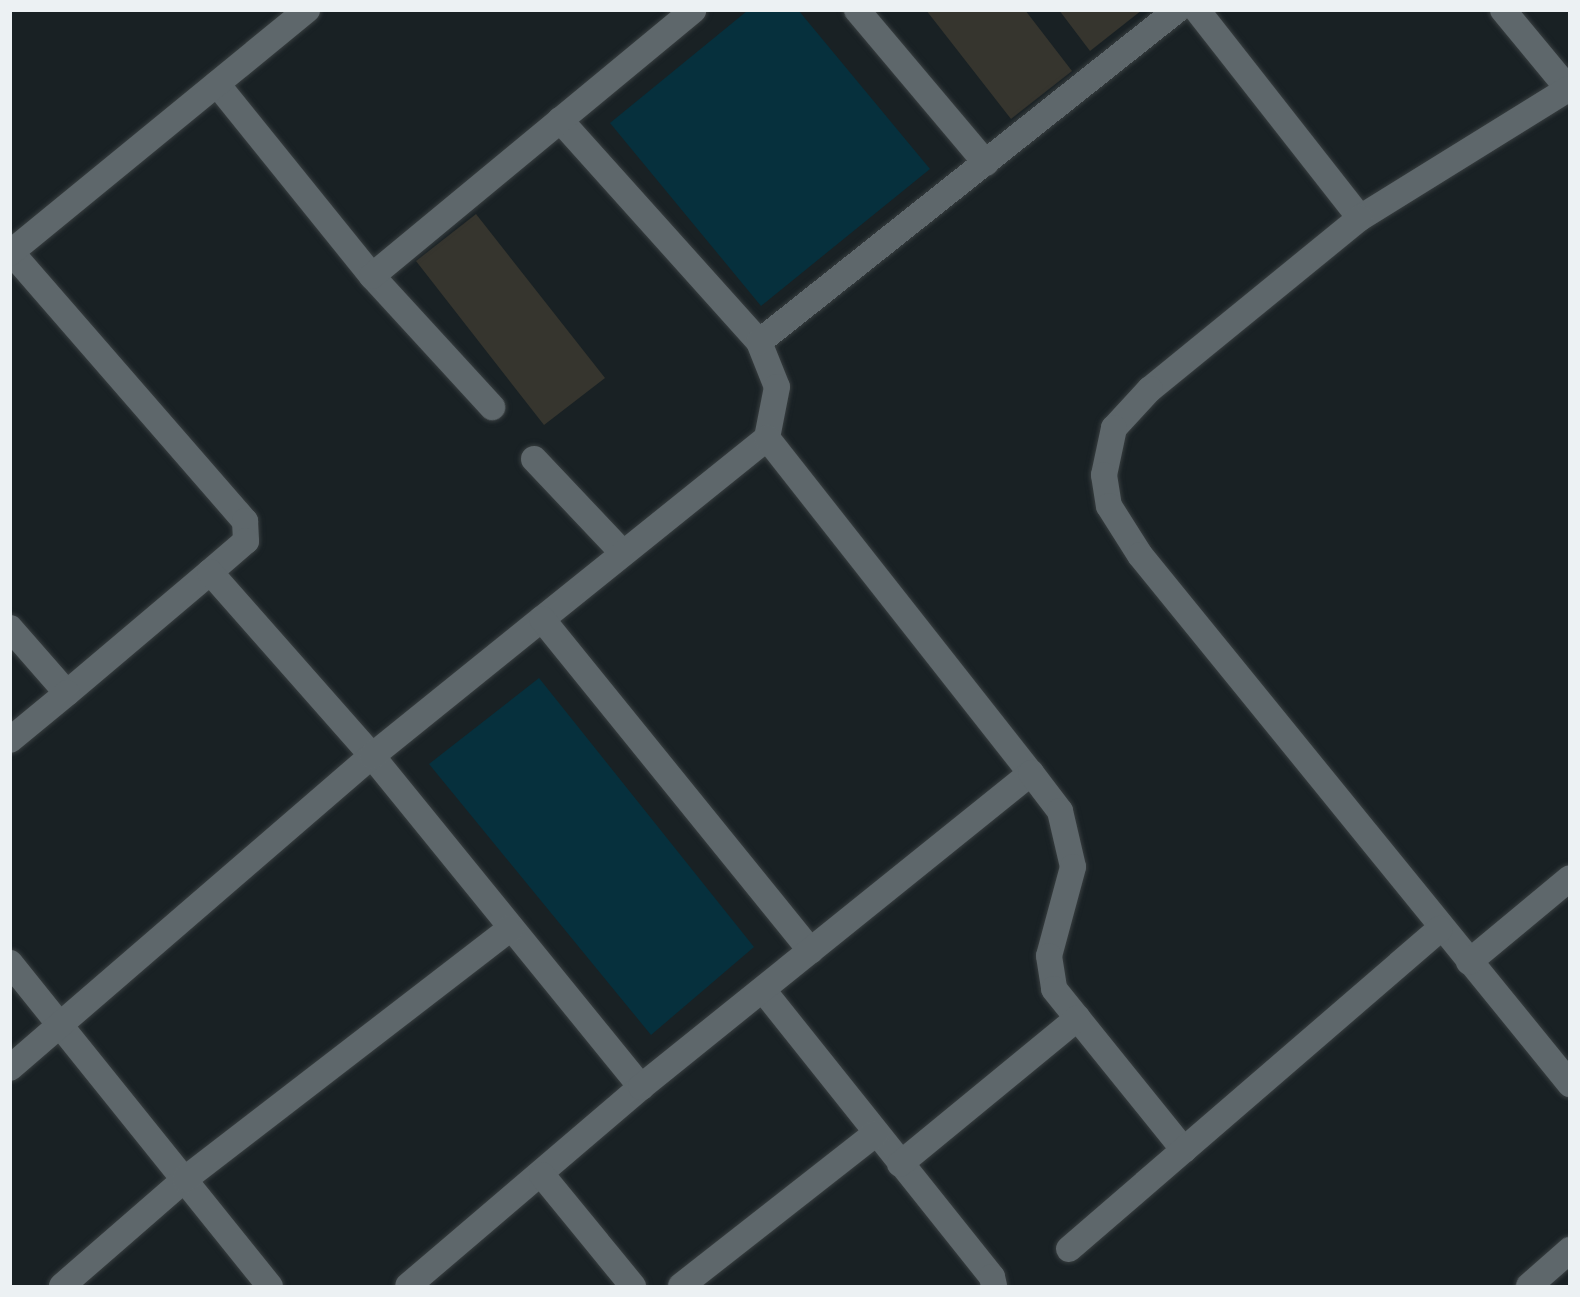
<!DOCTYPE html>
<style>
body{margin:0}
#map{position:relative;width:1580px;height:1297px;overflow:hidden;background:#192124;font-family:"IBM Plex Serif",serif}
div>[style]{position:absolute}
.green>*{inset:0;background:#06303d}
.building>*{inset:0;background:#36352e}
.roads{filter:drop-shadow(0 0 2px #383e40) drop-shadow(0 0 2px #383e40)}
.minor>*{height:26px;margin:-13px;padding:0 13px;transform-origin:13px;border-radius:13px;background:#5e676b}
span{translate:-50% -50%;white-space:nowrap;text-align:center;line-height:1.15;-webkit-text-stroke:4.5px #192124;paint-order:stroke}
.frame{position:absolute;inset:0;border:12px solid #ecf1f3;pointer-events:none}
</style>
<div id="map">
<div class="green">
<div style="clip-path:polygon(747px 11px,799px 11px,930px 169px,761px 306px,610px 123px)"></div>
<div style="clip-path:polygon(539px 678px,754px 947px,651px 1035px,429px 764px)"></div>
</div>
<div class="building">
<div style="clip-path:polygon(926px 10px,1025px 10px,1072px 71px,1011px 119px)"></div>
<div style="clip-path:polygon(1059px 10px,1142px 10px,1090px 51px)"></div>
<div style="clip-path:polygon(476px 214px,605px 378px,544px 425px,416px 261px)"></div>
</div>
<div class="roads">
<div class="minor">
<div style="left:857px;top:10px;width:200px;rotate:49.9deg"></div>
<div style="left:1197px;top:10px;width:264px;rotate:51.9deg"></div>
<div style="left:1503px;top:10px;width:105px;rotate:50.4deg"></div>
<div style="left:217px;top:84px;width:247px;rotate:51.1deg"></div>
<div style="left:372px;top:276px;width:178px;rotate:47.5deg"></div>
<div style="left:1568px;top:89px;width:245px;rotate:148.2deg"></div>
<div style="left:1360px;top:218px;width:271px;rotate:140.8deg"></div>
<div style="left:1150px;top:389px;width:53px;rotate:132.7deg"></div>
<div style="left:1114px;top:428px;width:48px;rotate:102deg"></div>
<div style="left:1104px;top:475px;width:31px;rotate:81deg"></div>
<div style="left:1109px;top:506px;width:58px;rotate:57.7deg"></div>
<div style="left:1140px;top:555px;width:682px;rotate:50.89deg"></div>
<div style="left:560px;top:120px;width:298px;rotate:48.1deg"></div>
<div style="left:759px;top:342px;width:48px;rotate:68.2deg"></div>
<div style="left:777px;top:387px;width:52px;rotate:101.1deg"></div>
<div style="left:11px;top:252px;width:357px;rotate:49deg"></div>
<div style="left:245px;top:521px;width:20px;rotate:87deg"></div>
<div style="left:246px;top:541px;width:48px;rotate:139.3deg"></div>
<div style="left:10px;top:253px;width:384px;rotate:-39.3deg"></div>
<div style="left:372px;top:276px;width:417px;rotate:-39.6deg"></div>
<div style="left:759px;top:342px;width:534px;rotate:-38.46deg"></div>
<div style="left:534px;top:459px;width:129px;rotate:46.6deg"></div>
<div style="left:542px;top:619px;width:289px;rotate:-38.8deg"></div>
<div style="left:767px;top:438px;width:427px;rotate:51.8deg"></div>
<div style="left:10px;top:628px;width:86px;rotate:48.8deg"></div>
<div style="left:67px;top:693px;width:187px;rotate:-40.2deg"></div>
<div style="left:210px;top:572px;width:245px;rotate:48.6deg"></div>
<div style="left:372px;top:756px;width:427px;rotate:50.9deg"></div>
<div style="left:641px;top:1087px;width:306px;rotate:139.5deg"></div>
<div style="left:10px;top:740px;width:74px;rotate:-39.5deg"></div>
<div style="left:1469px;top:962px;width:131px;rotate:-39.7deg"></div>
<div style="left:10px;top:963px;width:415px;rotate:51.2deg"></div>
<div style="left:763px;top:990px;width:367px;rotate:51.4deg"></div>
<div style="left:992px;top:1277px;width:9px;rotate:77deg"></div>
<div style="left:10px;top:1068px;width:478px;rotate:-40.8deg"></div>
<div style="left:372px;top:756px;width:218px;rotate:-38.9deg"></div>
<div style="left:542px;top:619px;width:427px;rotate:51deg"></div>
<div style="left:641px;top:1087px;width:501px;rotate:-38.84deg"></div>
<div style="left:1031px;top:773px;width:48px;rotate:52.7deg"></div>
<div style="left:1060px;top:811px;width:57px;rotate:76.9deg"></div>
<div style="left:1073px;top:867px;width:92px;rotate:105.1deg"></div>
<div style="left:1049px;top:956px;width:33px;rotate:81deg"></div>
<div style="left:1054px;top:989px;width:207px;rotate:51.1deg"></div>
<div style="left:900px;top:1164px;width:230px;rotate:-39.4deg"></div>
<div style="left:542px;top:1175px;width:144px;rotate:50.7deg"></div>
<div style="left:1069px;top:1249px;width:490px;rotate:-40.8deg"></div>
<div style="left:62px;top:1286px;width:163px;rotate:-41deg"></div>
<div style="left:185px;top:1179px;width:411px;rotate:-37.6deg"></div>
<div style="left:681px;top:1286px;width:248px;rotate:-38.1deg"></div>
<div style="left:1529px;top:1286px;width:55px;rotate:-41.3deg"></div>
</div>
</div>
<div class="frame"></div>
</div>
